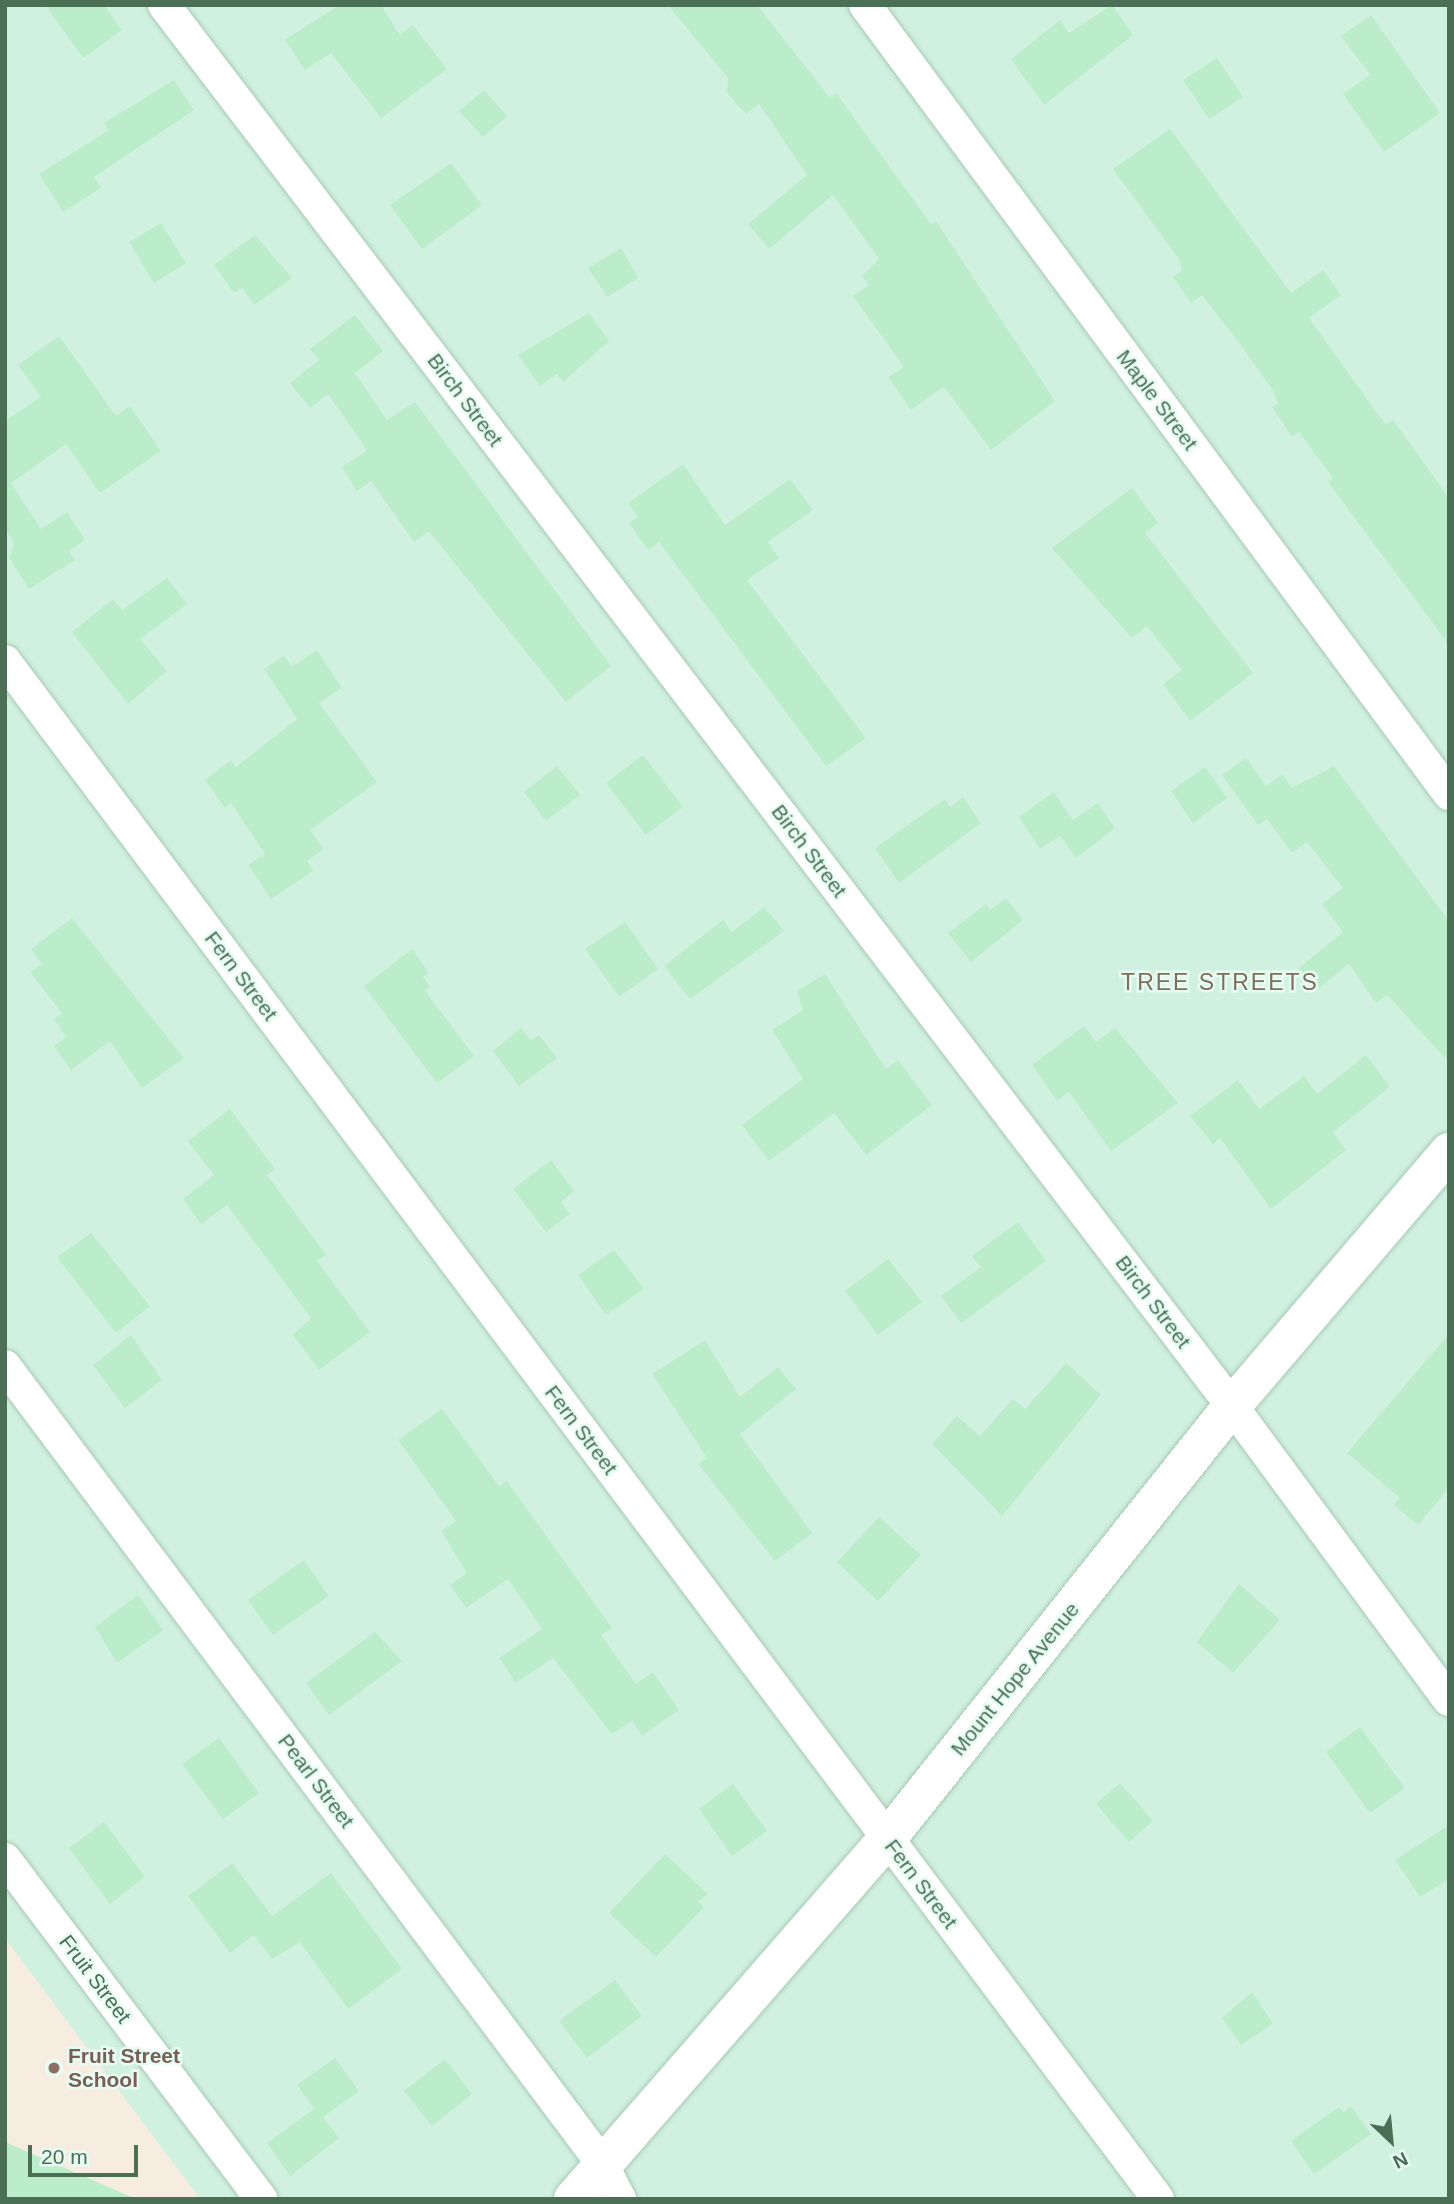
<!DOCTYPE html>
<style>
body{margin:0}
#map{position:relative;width:1454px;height:2204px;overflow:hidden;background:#e1faef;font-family:Arial,sans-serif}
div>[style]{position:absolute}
.residential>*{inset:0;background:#d1f1e0}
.education>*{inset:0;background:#f6ecdf}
.building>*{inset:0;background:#bbedcb}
.roads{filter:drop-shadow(0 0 2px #a9c9b6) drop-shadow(0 0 2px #a9c9b6)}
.street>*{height:32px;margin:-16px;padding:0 16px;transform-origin:16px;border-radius:16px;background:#fff}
.secondary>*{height:38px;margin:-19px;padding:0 19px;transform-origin:19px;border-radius:19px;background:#fff}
.dots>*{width:19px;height:19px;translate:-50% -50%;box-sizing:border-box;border:4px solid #e7fdf3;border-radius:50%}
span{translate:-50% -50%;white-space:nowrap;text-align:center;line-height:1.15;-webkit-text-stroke:5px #e7fdf3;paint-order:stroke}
.street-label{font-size:21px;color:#4a6f55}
.education-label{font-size:21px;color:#785e54;font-weight:700}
.left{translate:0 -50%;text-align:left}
.neighbourhood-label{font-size:23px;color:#7f6f59;letter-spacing:2px}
.frame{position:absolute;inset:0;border:7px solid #4a6f55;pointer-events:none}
.north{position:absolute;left:1356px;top:2106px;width:70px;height:70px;-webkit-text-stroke:5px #e7fdf3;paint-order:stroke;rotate:154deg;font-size:19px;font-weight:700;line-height:28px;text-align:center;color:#4a6f55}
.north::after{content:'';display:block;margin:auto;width:24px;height:32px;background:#4a6f55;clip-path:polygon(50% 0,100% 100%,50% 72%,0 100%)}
.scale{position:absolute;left:28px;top:2145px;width:110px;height:32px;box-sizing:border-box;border:4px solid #4a6f55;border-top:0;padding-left:9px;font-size:21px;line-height:24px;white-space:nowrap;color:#4a6f55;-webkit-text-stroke:5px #e7fdf3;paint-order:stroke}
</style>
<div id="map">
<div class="residential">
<div style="clip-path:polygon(5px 5px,1449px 5px,1449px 2199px,5px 2199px)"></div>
</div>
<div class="education">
<div style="clip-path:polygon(5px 1938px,200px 2199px,5px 2199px)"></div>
</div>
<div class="building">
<div style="clip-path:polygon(45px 5px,104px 5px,122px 30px,83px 58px)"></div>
<div style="clip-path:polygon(339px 5px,381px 5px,400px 35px,413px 25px,447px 69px,381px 118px,331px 53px,305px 70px,285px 40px)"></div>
<div style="clip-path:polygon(668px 5px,757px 5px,830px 98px,836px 93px,931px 224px,936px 221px,1055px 401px,991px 450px,944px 387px,911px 410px,888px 377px,904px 367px,853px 296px,869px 285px,862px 276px,879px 259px,833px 195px,769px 249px,748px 224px,807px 175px,759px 104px,746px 114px,727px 93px,728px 78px)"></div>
<div style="clip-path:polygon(1112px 5px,1133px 35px,1044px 105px,1011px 59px,1060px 20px,1069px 33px)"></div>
<div style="clip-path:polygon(1371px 15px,1440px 113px,1384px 152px,1343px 94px,1370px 75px,1341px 36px)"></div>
<div style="clip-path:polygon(1217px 58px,1243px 97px,1209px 119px,1183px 80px)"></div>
<div style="clip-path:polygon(174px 80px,194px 110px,94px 177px,101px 188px,63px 212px,39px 174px,109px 130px,104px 123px)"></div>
<div style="clip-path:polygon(484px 90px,507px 116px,483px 137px,459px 111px)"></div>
<div style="clip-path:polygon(1170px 129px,1291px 293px,1323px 270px,1341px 295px,1309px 318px,1379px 416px,1386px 424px,1393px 420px,1449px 498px,1449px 645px,1328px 482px,1333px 478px,1299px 432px,1292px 437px,1272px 407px,1278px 403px,1272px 389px,1240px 344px,1202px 295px,1191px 303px,1173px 277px,1182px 270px,1178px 258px,1113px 169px)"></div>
<div style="clip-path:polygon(451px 163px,482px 205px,422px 249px,390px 205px)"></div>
<div style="clip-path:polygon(161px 223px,186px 263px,154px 283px,129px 242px)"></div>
<div style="clip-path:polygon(255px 235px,292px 278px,254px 305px,242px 288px,234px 293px,214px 265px)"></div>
<div style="clip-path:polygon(621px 248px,638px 278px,607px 297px,588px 268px)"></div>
<div style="clip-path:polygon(589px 313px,609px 341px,563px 382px,557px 374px,540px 386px,518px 355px)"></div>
<div style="clip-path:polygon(355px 315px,383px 351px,355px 373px,387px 420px,415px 402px,611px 666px,566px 702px,429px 531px,414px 542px,371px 481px,357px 491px,342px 467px,367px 450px,328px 394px,310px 408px,290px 383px,319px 360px,310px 349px)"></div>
<div style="clip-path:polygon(59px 336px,116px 416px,130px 406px,161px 451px,100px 493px,66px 444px,11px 483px,41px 529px,67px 512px,85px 540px,69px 551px,75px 560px,29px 589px,9px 558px,14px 543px,5px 529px,5px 421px,41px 397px,18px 365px)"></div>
<div style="clip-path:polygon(683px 464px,725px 525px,790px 479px,813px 510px,768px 542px,779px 558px,747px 580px,866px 738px,826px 766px,659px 542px,648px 550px,629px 523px,638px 517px,628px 503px)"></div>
<div style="clip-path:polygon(1132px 488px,1158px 523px,1145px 533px,1253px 673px,1190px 721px,1163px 684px,1182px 670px,1147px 626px,1132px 638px,1052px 548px)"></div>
<div style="clip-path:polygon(167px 578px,187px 604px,140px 639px,167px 671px,128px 704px,72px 632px,113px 599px,122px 610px)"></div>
<div style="clip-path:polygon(317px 650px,342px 688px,319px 703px,377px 782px,310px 830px,324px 849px,307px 861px,313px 871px,271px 899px,248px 865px,265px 854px,231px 803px,225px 808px,205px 780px,231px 760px,236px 767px,297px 719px,264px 669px,284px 655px,292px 667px)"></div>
<div style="clip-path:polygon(643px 755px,683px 807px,646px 835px,606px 783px)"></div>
<div style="clip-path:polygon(1246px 758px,1266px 786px,1282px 774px,1292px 788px,1334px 766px,1449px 921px,1449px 1062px,1387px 995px,1376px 1003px,1349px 964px,1315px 991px,1298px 969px,1343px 932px,1322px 904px,1343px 888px,1307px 842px,1292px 853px,1267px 819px,1258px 825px,1222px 775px)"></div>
<div style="clip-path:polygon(557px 766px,580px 795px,546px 821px,524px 792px)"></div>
<div style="clip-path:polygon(1205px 767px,1227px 798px,1193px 823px,1171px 791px)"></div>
<div style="clip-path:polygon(1054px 792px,1073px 820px,1098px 803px,1115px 828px,1076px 858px,1060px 836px,1040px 849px,1019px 817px)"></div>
<div style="clip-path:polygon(963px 797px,981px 823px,899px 883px,875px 848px,945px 799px,950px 807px)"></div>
<div style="clip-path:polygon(1006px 898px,1023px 920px,971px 962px,948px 933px,986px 904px,990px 910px)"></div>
<div style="clip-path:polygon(764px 907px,784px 931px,690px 999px,664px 966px,723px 920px,732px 932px)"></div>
<div style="clip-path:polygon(72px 918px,184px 1058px,142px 1088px,110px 1041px,71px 1070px,54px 1046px,66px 1037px,54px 1019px,62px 1013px,30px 972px,42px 964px,31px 949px)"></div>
<div style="clip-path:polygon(625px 922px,658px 969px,619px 997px,585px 949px)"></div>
<div style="clip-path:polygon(412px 949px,429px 973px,423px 977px,430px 987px,425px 991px,474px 1056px,437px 1083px,364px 986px)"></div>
<div style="clip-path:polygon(825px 974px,886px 1069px,898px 1060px,932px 1105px,866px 1155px,834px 1113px,769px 1161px,742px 1125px,803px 1079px,772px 1030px,803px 1010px,797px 991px)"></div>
<div style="clip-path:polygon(1084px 1026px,1096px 1042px,1115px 1028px,1178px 1103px,1111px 1151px,1069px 1092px,1057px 1101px,1032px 1065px)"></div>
<div style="clip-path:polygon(521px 1028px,531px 1041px,539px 1035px,557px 1058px,519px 1086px,493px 1051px)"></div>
<div style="clip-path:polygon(1366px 1055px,1390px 1087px,1333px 1132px,1346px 1150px,1271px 1209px,1220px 1138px,1213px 1144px,1190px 1116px,1238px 1080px,1259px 1109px,1304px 1076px,1317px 1094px)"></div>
<div style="clip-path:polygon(230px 1109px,275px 1169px,267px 1175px,326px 1255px,317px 1261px,370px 1332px,319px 1370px,293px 1335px,311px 1318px,227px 1205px,201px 1224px,183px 1199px,214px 1175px,188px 1141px)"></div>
<div style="clip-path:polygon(551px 1160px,574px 1191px,561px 1202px,570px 1214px,546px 1232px,513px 1189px)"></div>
<div style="clip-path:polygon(1018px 1222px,1046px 1261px,961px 1323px,941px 1296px,981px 1267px,972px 1256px)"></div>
<div style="clip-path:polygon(91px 1233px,150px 1306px,116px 1333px,57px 1257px)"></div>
<div style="clip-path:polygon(614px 1250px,644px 1289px,606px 1315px,578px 1275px)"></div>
<div style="clip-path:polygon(888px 1259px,922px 1302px,878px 1335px,845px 1291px)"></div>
<div style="clip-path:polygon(1449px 1334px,1449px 1488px,1418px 1525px,1394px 1505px,1400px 1498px,1347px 1453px)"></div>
<div style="clip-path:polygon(131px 1335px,162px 1380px,125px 1408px,93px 1365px)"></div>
<div style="clip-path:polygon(705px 1340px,740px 1397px,778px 1367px,796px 1389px,740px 1434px,812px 1533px,775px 1561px,698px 1464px,707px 1458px,652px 1374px)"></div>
<div style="clip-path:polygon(1066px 1363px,1101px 1395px,1002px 1516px,932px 1444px,957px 1416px,980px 1436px,1013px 1399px,1025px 1409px)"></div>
<div style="clip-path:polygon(442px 1409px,499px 1486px,507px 1481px,612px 1628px,601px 1635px,636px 1684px,653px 1672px,679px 1710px,642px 1736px,632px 1721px,612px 1734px,553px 1658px,516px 1683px,499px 1658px,542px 1629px,508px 1579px,466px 1608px,450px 1585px,467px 1573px,441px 1531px,456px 1521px,398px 1440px)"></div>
<div style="clip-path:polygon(879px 1517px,921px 1555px,878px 1601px,837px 1562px)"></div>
<div style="clip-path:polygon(304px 1560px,329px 1596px,273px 1635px,248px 1600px)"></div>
<div style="clip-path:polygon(1239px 1584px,1280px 1620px,1233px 1673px,1197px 1642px)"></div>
<div style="clip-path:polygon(138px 1595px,163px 1630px,117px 1663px,95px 1627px)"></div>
<div style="clip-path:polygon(375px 1632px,402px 1661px,329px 1715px,306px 1683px)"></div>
<div style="clip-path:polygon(1360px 1727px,1405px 1788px,1370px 1813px,1326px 1752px)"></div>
<div style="clip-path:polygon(219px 1738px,259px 1793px,223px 1819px,182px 1764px)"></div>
<div style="clip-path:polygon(1120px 1783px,1153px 1821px,1129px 1842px,1096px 1804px)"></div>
<div style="clip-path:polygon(733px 1784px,767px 1831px,732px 1856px,699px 1809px)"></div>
<div style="clip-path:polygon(104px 1822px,145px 1877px,110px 1904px,69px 1848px)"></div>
<div style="clip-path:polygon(1449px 1825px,1449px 1879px,1420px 1897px,1395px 1860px)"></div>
<div style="clip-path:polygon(665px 1854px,708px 1894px,698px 1902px,704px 1907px,656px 1957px,609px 1913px)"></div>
<div style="clip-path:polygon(232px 1863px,272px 1916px,331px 1873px,402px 1969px,348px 2009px,300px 1942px,272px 1959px,254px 1935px,230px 1953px,188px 1896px)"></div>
<div style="clip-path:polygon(615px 1980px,642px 2016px,587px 2058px,559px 2021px)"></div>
<div style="clip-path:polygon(1252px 1992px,1273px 2024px,1241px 2045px,1222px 2018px)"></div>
<div style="clip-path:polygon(335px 2058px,359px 2091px,323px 2117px,339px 2138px,290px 2176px,267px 2143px,314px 2109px,297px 2085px)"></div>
<div style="clip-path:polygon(445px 2059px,472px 2094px,432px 2126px,404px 2091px)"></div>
<div style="clip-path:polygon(1351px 2106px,1371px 2134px,1314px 2174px,1291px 2141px,1339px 2107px,1344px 2112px)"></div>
<div style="clip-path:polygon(5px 2142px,136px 2199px,5px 2199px)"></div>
</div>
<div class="roads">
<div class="street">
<div style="left:164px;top:5px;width:1762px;rotate:52.68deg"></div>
<div style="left:1232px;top:1406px;width:365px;rotate:53.6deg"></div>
<div style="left:865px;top:5px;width:982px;rotate:53.49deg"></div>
<div style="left:5px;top:661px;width:1922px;rotate:53.14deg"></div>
<div style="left:5px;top:1366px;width:994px;rotate:53.18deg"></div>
<div style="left:601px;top:2162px;width:42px;rotate:62.8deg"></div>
<div style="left:5px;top:1859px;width:426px;rotate:53deg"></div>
</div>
<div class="secondary">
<div style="left:573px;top:2199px;width:478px;rotate:-48.9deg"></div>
<div style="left:887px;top:1839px;width:554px;rotate:-51.45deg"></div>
<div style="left:1232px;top:1406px;width:334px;rotate:-49.5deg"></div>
</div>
</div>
<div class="dots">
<div style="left:54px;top:2068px;background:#8d6e63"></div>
</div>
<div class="street-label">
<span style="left:465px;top:400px;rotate:53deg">Birch Street</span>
<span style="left:1157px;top:400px;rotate:53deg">Maple Street</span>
<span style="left:809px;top:851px;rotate:53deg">Birch Street</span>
<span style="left:241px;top:976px;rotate:53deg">Fern Street</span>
<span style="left:1153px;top:1302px;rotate:53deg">Birch Street</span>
<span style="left:581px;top:1430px;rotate:53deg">Fern Street</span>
<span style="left:1015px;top:1679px;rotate:-51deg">Mount Hope Avenue</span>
<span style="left:316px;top:1781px;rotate:53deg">Pearl Street</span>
<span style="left:921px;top:1884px;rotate:53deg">Fern Street</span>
<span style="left:95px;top:1979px;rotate:53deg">Fruit Street</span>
</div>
<div class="education-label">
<span class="left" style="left:68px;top:2068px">Fruit Street<br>School</span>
</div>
<div class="neighbourhood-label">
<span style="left:1220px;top:982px">TREE STREETS</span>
</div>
<div class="frame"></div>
<div class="north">N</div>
<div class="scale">20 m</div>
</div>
